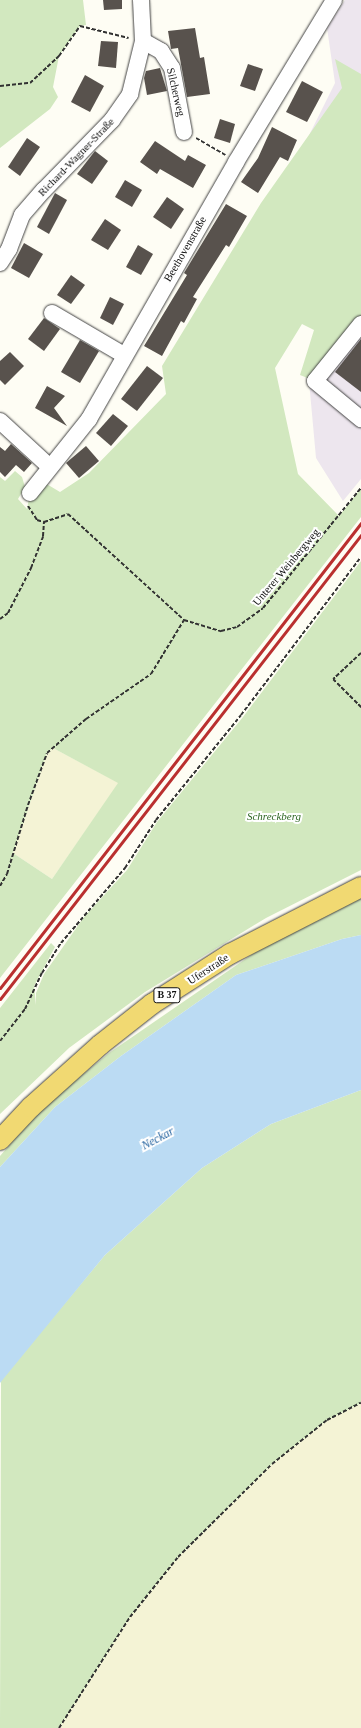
<!DOCTYPE html>
<meta charset="utf-8">
<style>
body{margin:0}
#map{position:relative;width:361px;height:1728px;overflow:hidden;background:#fefdf4;font-family:Georgia,serif}
div>[style]{position:absolute}
.industrial>*{inset:0;background:#ede6ee}
.farmland>*{inset:0;background:#f4f3d5}
.green>*{inset:0;background:#d2e8bf}
.water>*{inset:0;background:#bbdbf3}
.building>*{inset:0;background:#58524d}
.path>*{height:2px;margin-top:-1px;transform-origin:0;background:repeating-linear-gradient(90deg,#323232 0 4px,transparent 0 6px)}
.roads{filter:drop-shadow(0 0 1px #434343) drop-shadow(0 0 1px #434343)}
.minor>*{height:16px;margin:-8px;padding:0 8px;transform-origin:8px;border-radius:8px;background:#fff}
.major>*{height:20px;margin:-10px;padding:0 10px;transform-origin:10px;border-radius:10px;background:#f1d972}
.rail>*{height:3px;margin:-1.5px;padding:0 1.5px;transform-origin:1.5px;border-radius:1.5px;background:#ba302f}
span{translate:-50% -50%;white-space:nowrap;text-align:center;line-height:1.15;-webkit-text-stroke:4px #fff;paint-order:stroke}
.shield-label span{padding:1px 3px;background:#fff;border:1px solid;border-radius:3px;-webkit-text-stroke-width:0}
.shield-label{font-size:10px;color:#101010;font-weight:700}
.street-label{font-size:11px;color:#101010}
.park-label{font-size:11px;color:#2d6623;font-style:italic}
.water-label{font-size:12px;color:#1f5f9d;font-style:italic}
</style>
<div id="map">
<div class="industrial">
<div style="clip-path:polygon(345px 0,361px 0,361px 479px,343px 501px,316px 458px,308px 370px,339px 337px,243px 268px,335px 83px,327px 28px)"></div>
</div>
<div class="farmland">
<div style="clip-path:polygon(53px 748px,119px 783px,52px 879px,13px 853px,47px 753px)"></div>
<div style="clip-path:polygon(361px 1403px,361px 1728px,59px 1728px,130px 1617px,178px 1557px,272px 1464px,327px 1420px)"></div>
</div>
<div class="green">
<div style="clip-path:polygon(0 0,83px 0,86px 25px,80px 26px,59px 56px,53px 87px,58px 97px,50px 109px,0 148px)"></div>
<div style="clip-path:polygon(evenodd,335px 59px,361px 74px,361px 324px,315px 381px,300px 375px,314px 330px,302px 324px,275px 368px,298px 474px,339px 516px,361px 488px,361px 517px,0 978px,0 477px,5px 481px,15px 471px,22px 477px,25px 487px,18px 499px,27px 509px,30px 493px,40px 480px,60px 492px,89px 473px,166px 394px,162px 366px,261px 203px,342px 88px,335px 59px,53px 748px,118px 783px,52px 879px,13px 853px,47px 753px,53px 748px)"></div>
<div style="clip-path:polygon(361px 561px,361px 870px,266px 918px,145px 992px,69px 1048px,0 1114px,0 1008px,51px 943px,55px 947px,34px 986px,36px 1005px,36px 993px,44px 974px,84px 917px,127px 870px,157px 822px,243px 717px)"></div>
<div style="clip-path:polygon(361px 895px,361px 935px,342px 939px,236px 975px,121px 1056px,55px 1107px,0 1167px,0 1156px,41px 1109px,109px 1053px,257px 951px)"></div>
<div style="clip-path:polygon(361px 1090px,361px 1403px,327px 1420px,272px 1464px,178px 1557px,130px 1617px,59px 1728px,0 1728px,1px 1380px,105px 1255px,202px 1168px,271px 1124px)"></div>
</div>
<div class="water">
<div style="clip-path:polygon(361px 935px,361px 1090px,271px 1124px,202px 1168px,105px 1255px,0 1383px,0 1167px,55px 1107px,121px 1056px,236px 975px,342px 939px)"></div>
</div>
<div class="building">
<div style="clip-path:polygon(103px 0,122px 0,122px 9px,104px 10px)"></div>
<div style="clip-path:polygon(195px 28px,200px 58px,204px 57px,210px 94px,187px 97px,178px 48px,171px 49px,168px 31px)"></div>
<div style="clip-path:polygon(101px 41px,118px 42px,116px 68px,98px 66px)"></div>
<div style="clip-path:polygon(248px 64px,263px 69px,255px 91px,240px 86px)"></div>
<div style="clip-path:polygon(160px 68px,167px 91px,147px 95px,144px 78px,146px 71px)"></div>
<div style="clip-path:polygon(85px 75px,104px 86px,90px 112px,71px 102px)"></div>
<div style="clip-path:polygon(302px 81px,323px 92px,307px 122px,286px 112px)"></div>
<div style="clip-path:polygon(220px 119px,235px 124px,230px 143px,214px 138px)"></div>
<div style="clip-path:polygon(272px 127px,297px 140px,288px 161px,280px 157px,258px 193px,241px 182px,258px 158px)"></div>
<div style="clip-path:polygon(27px 138px,40px 147px,20px 176px,8px 167px)"></div>
<div style="clip-path:polygon(155px 141px,185px 161px,188px 155px,206px 165px,193px 188px,160px 169px,157px 174px,140px 162px)"></div>
<div style="clip-path:polygon(95px 151px,108px 161px,92px 184px,77px 174px)"></div>
<div style="clip-path:polygon(125px 180px,142px 190px,132px 207px,115px 197px)"></div>
<div style="clip-path:polygon(55px 193px,67px 200px,49px 234px,37px 227px)"></div>
<div style="clip-path:polygon(167px 197px,184px 209px,171px 229px,153px 217px)"></div>
<div style="clip-path:polygon(226px 204px,247px 216px,229px 247px,226px 245px,193px 297px,197px 299px,184px 323px,181px 321px,162px 356px,144px 346px,187px 275px,184px 273px)"></div>
<div style="clip-path:polygon(105px 219px,121px 230px,108px 250px,91px 240px)"></div>
<div style="clip-path:polygon(24px 243px,43px 254px,29px 278px,11px 268px)"></div>
<div style="clip-path:polygon(138px 245px,153px 254px,141px 275px,126px 267px)"></div>
<div style="clip-path:polygon(71px 275px,85px 285px,71px 304px,57px 295px)"></div>
<div style="clip-path:polygon(110px 297px,124px 304px,113px 325px,100px 318px)"></div>
<div style="clip-path:polygon(44px 318px,60px 329px,44px 351px,28px 339px)"></div>
<div style="clip-path:polygon(361px 339px,361px 392px,335px 372px)"></div>
<div style="clip-path:polygon(80px 340px,99px 351px,80px 383px,61px 372px)"></div>
<div style="clip-path:polygon(10px 352px,24px 366px,5px 385px,0 380px,0 361px)"></div>
<div style="clip-path:polygon(147px 366px,163px 378px,137px 411px,121px 399px)"></div>
<div style="clip-path:polygon(47px 386px,65px 396px,54px 408px,67px 426px,35px 408px)"></div>
<div style="clip-path:polygon(113px 414px,128px 426px,111px 446px,96px 433px)"></div>
<div style="clip-path:polygon(11px 444px,32px 463px,24px 472px,16px 465px,5px 477px,0 472px,0 447px,5px 451px)"></div>
<div style="clip-path:polygon(86px 446px,99px 461px,79px 478px,66px 463px)"></div>
</div>
<div class="path">
<div style="left:0;top:86px;width:30px;rotate:-6deg"></div>
<div style="left:30px;top:83px;width:40px;rotate:-43deg"></div>
<div style="left:59px;top:56px;width:37px;rotate:-55deg"></div>
<div style="left:80px;top:26px;width:50px;rotate:13.8deg"></div>
<div style="left:196px;top:138px;width:34px;rotate:30deg"></div>
<div style="left:28px;top:506px;width:17px;rotate:57deg"></div>
<div style="left:37px;top:520px;width:7px;rotate:16deg"></div>
<div style="left:44px;top:522px;width:25px;rotate:-18deg"></div>
<div style="left:68px;top:514px;width:157px;rotate:42.4deg"></div>
<div style="left:184px;top:620px;width:39px;rotate:17deg"></div>
<div style="left:221px;top:631px;width:16px;rotate:-14deg"></div>
<div style="left:237px;top:627px;width:32px;rotate:-36deg"></div>
<div style="left:263px;top:608px;width:155px;rotate:-50.8deg"></div>
<div style="left:0;top:619px;width:10px;rotate:-37deg"></div>
<div style="left:8px;top:613px;width:51px;rotate:-62.9deg"></div>
<div style="left:31px;top:568px;width:34px;rotate:-69deg"></div>
<div style="left:43px;top:536px;width:14px;rotate:-86deg"></div>
<div style="left:361px;top:653px;width:38px;rotate:137deg"></div>
<div style="left:333px;top:679px;width:40px;rotate:45deg"></div>
<div style="left:0;top:886px;width:14px;rotate:-60deg"></div>
<div style="left:7px;top:874px;width:72px;rotate:-73.1deg"></div>
<div style="left:28px;top:805px;width:55px;rotate:-69.9deg"></div>
<div style="left:47px;top:753px;width:52px;rotate:-41.1deg"></div>
<div style="left:86px;top:719px;width:79px;rotate:-34.7deg"></div>
<div style="left:151px;top:674px;width:63px;rotate:-58.6deg"></div>
<div style="left:0;top:1041px;width:41px;rotate:-52deg"></div>
<div style="left:25px;top:1009px;width:40px;rotate:-65deg"></div>
<div style="left:42px;top:973px;width:36px;rotate:-58deg"></div>
<div style="left:61px;top:943px;width:99px;rotate:-49.5deg"></div>
<div style="left:125px;top:868px;width:57px;rotate:-57.1deg"></div>
<div style="left:156px;top:820px;width:135px;rotate:-51deg"></div>
<div style="left:241px;top:715px;width:198px;rotate:-52.8deg"></div>
<div style="left:59px;top:1728px;width:132px;rotate:-57.4deg"></div>
<div style="left:130px;top:1617px;width:77px;rotate:-51.3deg"></div>
<div style="left:178px;top:1557px;width:132px;rotate:-44.7deg"></div>
<div style="left:272px;top:1464px;width:70px;rotate:-38.7deg"></div>
<div style="left:327px;top:1420px;width:38px;rotate:-27deg"></div>
</div>
<div class="roads">
<div class="minor">
<div style="left:143px;top:41px;width:21px;rotate:29deg"></div>
<div style="left:161px;top:51px;width:20px;rotate:57deg"></div>
<div style="left:172px;top:68px;width:65px;rotate:79.4deg"></div>
<div style="left:0;top:263px;width:17px;rotate:-57deg"></div>
<div style="left:9px;top:249px;width:36px;rotate:-69deg"></div>
<div style="left:22px;top:215px;width:33px;rotate:-49deg"></div>
<div style="left:44px;top:190px;width:98px;rotate:-45.8deg"></div>
<div style="left:112px;top:120px;width:32px;rotate:-55deg"></div>
<div style="left:130px;top:94px;width:55px;rotate:-76.2deg"></div>
<div style="left:143px;top:41px;width:41px;rotate:-92.8deg"></div>
<div style="left:52px;top:313px;width:83px;rotate:30.3deg"></div>
<div style="left:361px;top:324px;width:73px;rotate:128.9deg"></div>
<div style="left:315px;top:381px;width:60px;rotate:39.6deg"></div>
<div style="left:0;top:421px;width:68px;rotate:42.6deg"></div>
<div style="left:30px;top:493px;width:95px;rotate:-51.4deg"></div>
<div style="left:89px;top:419px;width:296px;rotate:-60.2deg"></div>
<div style="left:236px;top:162px;width:189px;rotate:-58.8deg"></div>
</div>
<div class="major">
<div style="left:0;top:1140px;width:45px;rotate:-46.8deg"></div>
<div style="left:31px;top:1107px;width:93px;rotate:-41.9deg"></div>
<div style="left:100px;top:1045px;width:66px;rotate:-38.3deg"></div>
<div style="left:152px;top:1004px;width:93px;rotate:-32.7deg"></div>
<div style="left:230px;top:954px;width:147px;rotate:-27.1deg"></div>
</div>
</div>
<div class="rail">
<div style="left:0;top:988px;width:589px;rotate:-52.18deg"></div>
<div style="left:0;top:999px;width:588px;rotate:-52.12deg"></div>
</div>
<div class="shield-label">
<span style="left:167px;top:995px">B 37</span>
</div>
<div class="street-label">
<span style="left:176px;top:92px;rotate:77deg">Silcherweg</span>
<span style="left:76px;top:157px;rotate:-46deg">Richard-Wagner-Straße</span>
<span style="left:185px;top:249px;rotate:-60deg">Beethovenstraße</span>
<span style="left:286px;top:567px;rotate:-50deg">Unterer Weinbergweg</span>
<span style="left:208px;top:969px;rotate:-33deg">Uferstraße</span>
</div>
<div class="park-label">
<span style="left:274px;top:816px">Schreckberg</span>
</div>
<div class="water-label">
<span style="left:158px;top:1139px;rotate:-28deg">Neckar</span>
</div>
</div>
